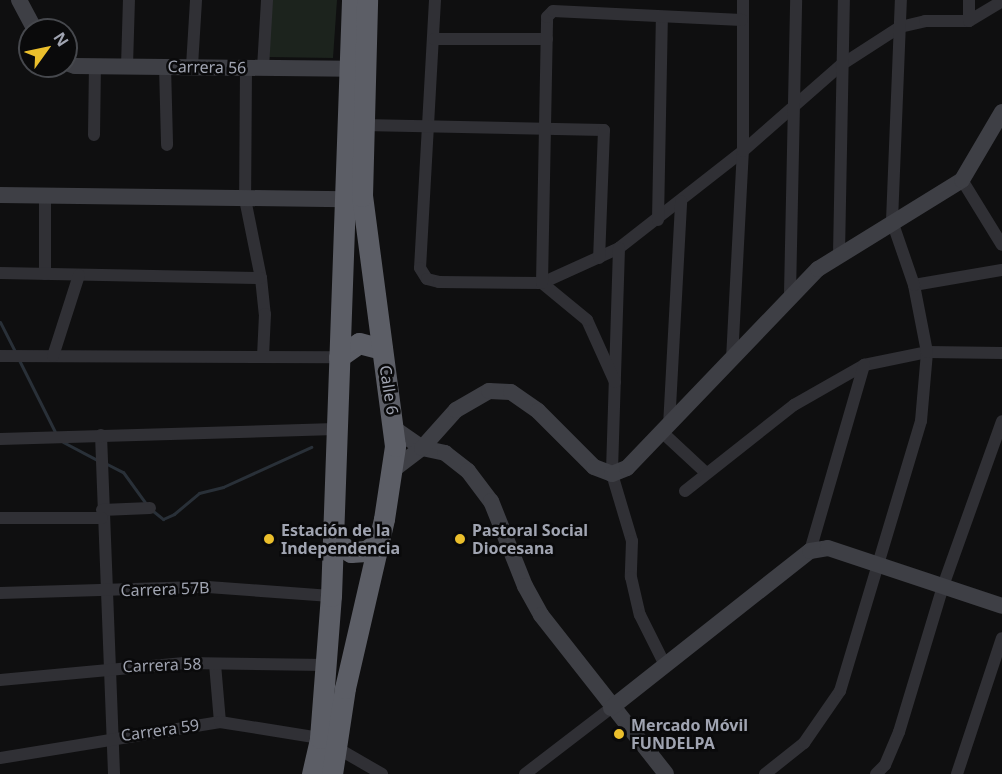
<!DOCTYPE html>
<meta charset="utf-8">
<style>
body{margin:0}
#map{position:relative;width:1002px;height:774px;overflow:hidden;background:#0f0f10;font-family:"Noto Sans",sans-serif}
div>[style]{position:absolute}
.green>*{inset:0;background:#1c231d}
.stream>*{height:3px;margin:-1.5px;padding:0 1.5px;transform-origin:1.5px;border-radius:1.5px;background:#293038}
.street>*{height:12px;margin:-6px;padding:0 6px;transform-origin:6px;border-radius:6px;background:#303035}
.secondary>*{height:16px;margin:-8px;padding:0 8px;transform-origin:8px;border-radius:8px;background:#3e3f45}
.highway>*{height:21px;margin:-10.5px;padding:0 10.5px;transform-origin:10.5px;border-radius:10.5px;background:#5c5e66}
.dots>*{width:16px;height:16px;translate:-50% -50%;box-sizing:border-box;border:3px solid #0a0a0b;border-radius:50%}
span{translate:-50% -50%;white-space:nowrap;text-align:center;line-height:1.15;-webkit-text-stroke:5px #0a0a0b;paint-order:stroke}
.street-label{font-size:16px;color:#a0a4b1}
.poi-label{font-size:16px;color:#a0a4b1;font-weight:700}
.left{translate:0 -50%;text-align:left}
.north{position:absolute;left:18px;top:18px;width:60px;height:60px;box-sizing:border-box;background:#0a0a0b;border:2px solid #46484d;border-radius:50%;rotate:57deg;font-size:16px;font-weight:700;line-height:24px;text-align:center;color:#a0a4b1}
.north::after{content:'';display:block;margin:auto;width:21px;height:27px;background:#ebbf2c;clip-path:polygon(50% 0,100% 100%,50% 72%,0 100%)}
</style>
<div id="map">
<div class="green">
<div style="clip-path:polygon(272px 0,337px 0,333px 58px,269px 57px)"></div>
</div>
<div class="stream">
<div style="left:0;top:322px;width:34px;rotate:63deg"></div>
<div style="left:19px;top:360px;width:80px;rotate:63.4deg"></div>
<div style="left:63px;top:442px;width:41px;rotate:27.8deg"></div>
<div style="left:105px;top:463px;width:20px;rotate:27deg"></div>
<div style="left:123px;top:472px;width:39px;rotate:54deg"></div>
<div style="left:153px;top:511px;width:13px;rotate:39deg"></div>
<div style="left:163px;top:519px;width:12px;rotate:-24deg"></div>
<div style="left:174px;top:514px;width:33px;rotate:-40deg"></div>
<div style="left:199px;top:493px;width:25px;rotate:-14deg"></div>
<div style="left:223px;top:487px;width:97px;rotate:-24.4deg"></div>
</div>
<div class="street">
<div style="left:435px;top:0;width:268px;rotate:93.2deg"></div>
<div style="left:420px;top:268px;width:13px;rotate:58deg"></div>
<div style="left:427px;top:279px;width:12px;rotate:14deg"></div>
<div style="left:439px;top:282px;width:103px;rotate:0.6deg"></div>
<div style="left:542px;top:283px;width:85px;rotate:-24.4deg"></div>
<div style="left:619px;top:248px;width:157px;rotate:-38deg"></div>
<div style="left:743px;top:151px;width:130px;rotate:-41.3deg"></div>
<div style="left:841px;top:65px;width:70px;rotate:-32.8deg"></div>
<div style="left:900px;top:27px;width:26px;rotate:-13deg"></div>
<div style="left:925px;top:21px;width:44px"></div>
<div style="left:969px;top:21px;width:39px;rotate:-31deg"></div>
<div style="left:969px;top:0;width:21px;rotate:90deg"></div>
<div style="left:434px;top:39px;width:113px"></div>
<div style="left:127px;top:66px;width:66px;rotate:-88.3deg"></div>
<div style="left:165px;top:66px;width:79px;rotate:88.5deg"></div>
<div style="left:192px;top:66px;width:66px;rotate:-86.5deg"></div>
<div style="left:246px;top:68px;width:131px;rotate:90.4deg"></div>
<div style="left:245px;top:199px;width:81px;rotate:78.6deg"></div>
<div style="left:261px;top:278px;width:36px;rotate:84deg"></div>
<div style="left:265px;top:314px;width:43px;rotate:92.7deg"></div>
<div style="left:263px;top:68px;width:68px;rotate:-86.6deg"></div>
<div style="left:363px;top:125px;width:241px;rotate:1.2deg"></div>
<div style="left:604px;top:130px;width:128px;rotate:92.2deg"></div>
<div style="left:94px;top:135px;width:69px;rotate:-89.2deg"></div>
<div style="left:962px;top:180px;width:76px;rotate:58.4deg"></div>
<div style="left:45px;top:198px;width:76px;rotate:90deg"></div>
<div style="left:658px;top:220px;width:203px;rotate:-88.9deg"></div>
<div style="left:619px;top:248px;width:226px;rotate:91.8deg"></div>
<div style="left:612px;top:474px;width:70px;rotate:73.4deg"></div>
<div style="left:632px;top:541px;width:36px;rotate:92deg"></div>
<div style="left:631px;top:577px;width:39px;rotate:77deg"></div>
<div style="left:640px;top:615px;width:56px;rotate:63.4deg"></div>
<div style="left:839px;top:254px;width:254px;rotate:-88.9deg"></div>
<div style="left:0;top:273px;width:261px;rotate:1.1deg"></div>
<div style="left:914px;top:285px;width:89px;rotate:-9.7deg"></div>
<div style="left:790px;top:294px;width:294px;rotate:-88.8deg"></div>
<div style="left:0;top:356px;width:339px;rotate:0.2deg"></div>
<div style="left:53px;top:356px;width:85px;rotate:-72.2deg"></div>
<div style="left:732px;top:359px;width:208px;rotate:-87deg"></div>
<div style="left:743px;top:151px;width:151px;rotate:-90deg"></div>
<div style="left:615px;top:382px;width:68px;rotate:-114.3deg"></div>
<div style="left:587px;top:320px;width:58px;rotate:-140.6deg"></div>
<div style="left:542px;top:283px;width:266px;rotate:-88.9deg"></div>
<div style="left:547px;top:17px;width:8px;rotate:-45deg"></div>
<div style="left:553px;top:11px;width:189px;rotate:2.7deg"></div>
<div style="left:669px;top:426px;width:225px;rotate:-86.9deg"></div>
<div style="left:663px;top:433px;width:59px;rotate:42.9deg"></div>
<div style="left:101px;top:435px;width:339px;rotate:87.8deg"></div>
<div style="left:0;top:439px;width:335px;rotate:-1.7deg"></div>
<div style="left:685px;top:491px;width:139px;rotate:-38.3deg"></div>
<div style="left:794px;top:405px;width:81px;rotate:-29.7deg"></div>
<div style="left:864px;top:365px;width:64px;rotate:-11.7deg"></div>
<div style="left:927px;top:352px;width:75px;rotate:0.8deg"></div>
<div style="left:102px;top:510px;width:48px;rotate:-2.4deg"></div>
<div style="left:0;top:518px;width:102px"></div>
<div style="left:810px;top:551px;width:194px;rotate:-73.8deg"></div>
<div style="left:0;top:593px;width:208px;rotate:-1.7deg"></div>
<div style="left:208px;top:587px;width:123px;rotate:4.2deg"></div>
<div style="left:215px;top:664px;width:58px;rotate:85.1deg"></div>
<div style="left:0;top:680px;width:185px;rotate:-5.3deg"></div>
<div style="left:184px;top:663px;width:141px;rotate:0.8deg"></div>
<div style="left:337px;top:748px;width:52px;rotate:30deg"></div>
<div style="left:0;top:758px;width:223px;rotate:-9.3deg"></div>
<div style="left:220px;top:722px;width:101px;rotate:9.1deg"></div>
<div style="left:525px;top:774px;width:108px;rotate:-37.5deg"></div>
<div style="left:765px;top:774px;width:50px;rotate:-38.5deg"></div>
<div style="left:804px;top:743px;width:63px;rotate:-55.3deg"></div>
<div style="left:840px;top:691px;width:282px;rotate:-73.3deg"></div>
<div style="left:921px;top:421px;width:69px;rotate:-85deg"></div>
<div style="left:927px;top:352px;width:68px;rotate:-101deg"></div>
<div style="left:914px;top:285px;width:68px;rotate:-109deg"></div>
<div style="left:892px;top:221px;width:221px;rotate:-87.7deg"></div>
<div style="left:876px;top:774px;width:13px;rotate:-45deg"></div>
<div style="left:885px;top:765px;width:36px;rotate:-67deg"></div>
<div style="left:899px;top:732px;width:152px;rotate:-73.2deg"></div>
<div style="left:943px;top:586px;width:175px;rotate:-70.3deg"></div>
<div style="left:957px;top:774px;width:143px;rotate:-71.7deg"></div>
</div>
<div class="secondary">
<div style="left:19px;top:0;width:34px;rotate:62deg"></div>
<div style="left:66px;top:63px;width:9px;rotate:18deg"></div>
<div style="left:75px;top:66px;width:274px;rotate:0.6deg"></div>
<div style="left:0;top:195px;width:345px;rotate:0.7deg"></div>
<div style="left:395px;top:429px;width:33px;rotate:35deg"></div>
<div style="left:422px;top:448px;width:24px;rotate:12deg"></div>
<div style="left:445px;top:453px;width:29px;rotate:38deg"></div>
<div style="left:468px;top:471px;width:38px;rotate:53deg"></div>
<div style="left:491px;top:501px;width:92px;rotate:68.2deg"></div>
<div style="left:525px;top:586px;width:33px;rotate:61deg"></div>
<div style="left:541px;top:615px;width:202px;rotate:51.8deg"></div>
<div style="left:394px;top:469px;width:35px;rotate:-37deg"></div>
<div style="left:422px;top:448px;width:51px;rotate:-48.2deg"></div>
<div style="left:456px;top:410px;width:38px;rotate:-30deg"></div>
<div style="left:489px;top:391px;width:22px;rotate:3deg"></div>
<div style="left:511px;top:392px;width:33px;rotate:35deg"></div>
<div style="left:538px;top:411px;width:79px;rotate:45deg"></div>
<div style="left:594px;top:467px;width:19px;rotate:21deg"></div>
<div style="left:612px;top:474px;width:16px;rotate:-22deg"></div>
<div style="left:627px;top:468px;width:276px;rotate:-46.2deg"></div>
<div style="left:818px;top:269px;width:169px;rotate:-31.7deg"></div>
<div style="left:962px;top:180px;width:79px;rotate:-59.5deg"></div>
<div style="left:611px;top:708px;width:253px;rotate:-38.3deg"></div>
<div style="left:810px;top:551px;width:18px;rotate:-9deg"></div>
<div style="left:828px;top:548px;width:183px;rotate:18.4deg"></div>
</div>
<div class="highway">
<div style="left:339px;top:357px;width:24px;rotate:-35deg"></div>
<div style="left:359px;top:343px;width:24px;rotate:15deg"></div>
<div style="left:331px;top:531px;width:15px;rotate:62deg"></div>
<div style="left:338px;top:544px;width:15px;rotate:32deg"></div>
<div style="left:351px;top:552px;width:15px;rotate:-4deg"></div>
<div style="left:366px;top:551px;width:16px;rotate:-35deg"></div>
<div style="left:312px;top:774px;width:37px;rotate:-77deg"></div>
<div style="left:320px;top:738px;width:142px;rotate:-85.6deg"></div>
<div style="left:331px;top:596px;width:596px;rotate:-87.98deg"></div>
<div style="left:332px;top:774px;width:87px;rotate:-81.4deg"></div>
<div style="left:345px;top:688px;width:173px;rotate:-77deg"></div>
<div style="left:384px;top:519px;width:74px;rotate:-81.4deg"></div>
<div style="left:395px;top:446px;width:252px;rotate:-97.5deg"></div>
<div style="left:362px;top:196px;width:196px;rotate:-88.5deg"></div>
</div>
<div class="dots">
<div style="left:269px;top:539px;background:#ebbf2c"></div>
<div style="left:460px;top:539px;background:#ebbf2c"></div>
<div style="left:619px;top:734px;background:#ebbf2c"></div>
</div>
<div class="street-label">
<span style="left:207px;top:67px;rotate:1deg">Carrera 56</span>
<span style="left:389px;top:390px;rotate:81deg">Calle 6</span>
<span style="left:165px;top:589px;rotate:-2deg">Carrera 57B</span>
<span style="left:162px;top:665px;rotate:-2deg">Carrera 58</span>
<span style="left:160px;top:730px;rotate:-8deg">Carrera 59</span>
</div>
<div class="poi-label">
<span class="left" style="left:281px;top:539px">Estación de la<br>Independencia</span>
<span class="left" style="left:472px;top:539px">Pastoral Social<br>Diocesana</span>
<span class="left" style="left:631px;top:734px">Mercado Móvil<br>FUNDELPA</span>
</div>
<div class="north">N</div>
</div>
